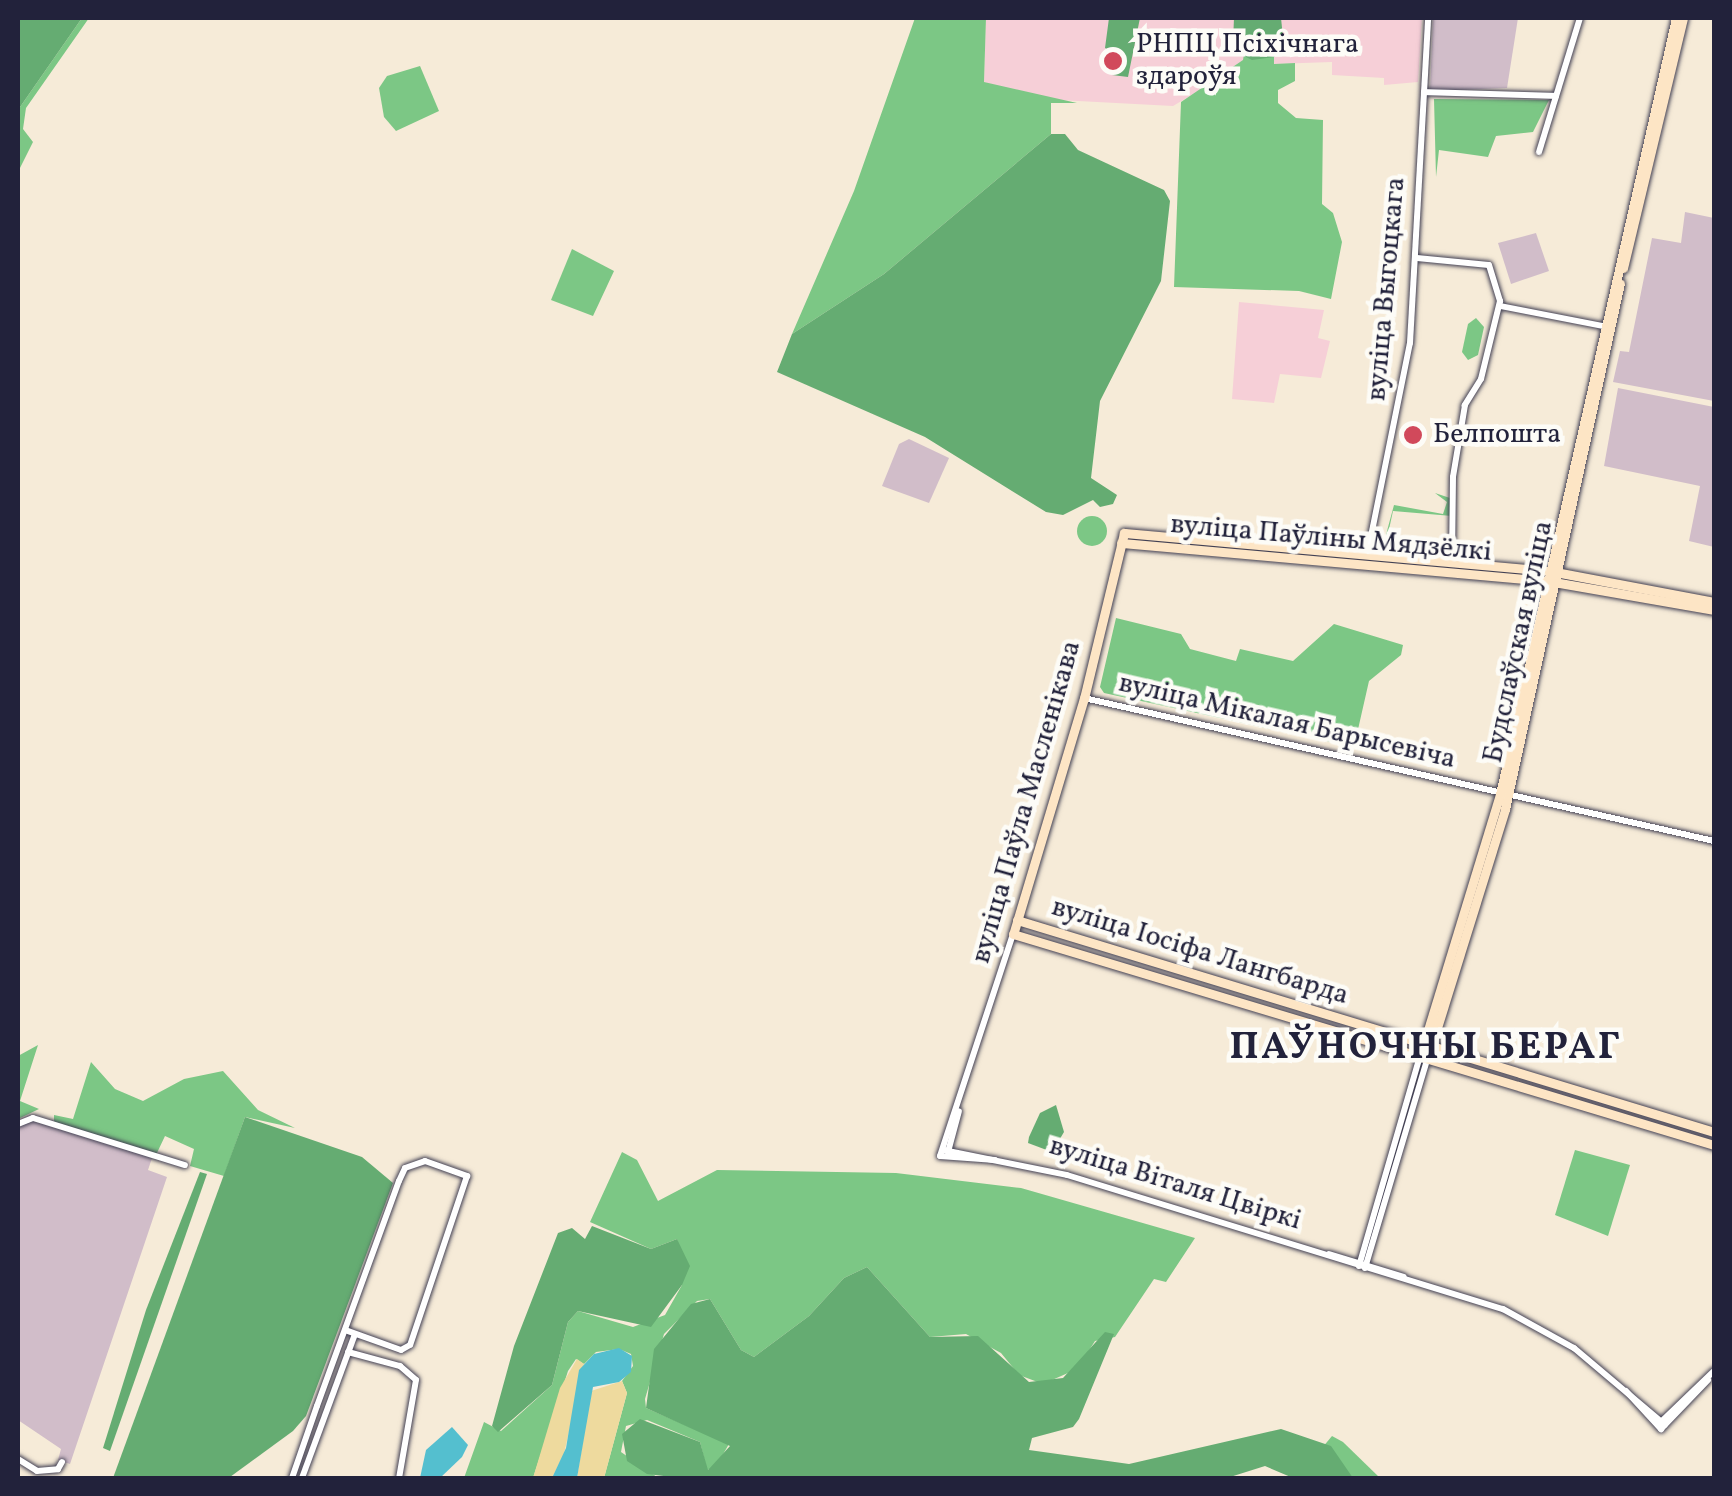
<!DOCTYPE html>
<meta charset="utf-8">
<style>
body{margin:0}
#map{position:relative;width:1732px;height:1496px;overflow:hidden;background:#f6ebd8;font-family:Vollkorn,serif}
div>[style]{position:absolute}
.built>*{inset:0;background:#f6cfd7}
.industrial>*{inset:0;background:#d1bdc9}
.green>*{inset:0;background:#7cc785}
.round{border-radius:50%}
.forest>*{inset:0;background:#65ac72}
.sand>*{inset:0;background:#eeda9e}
.water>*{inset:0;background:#54bfcf}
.roads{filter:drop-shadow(0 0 2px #424053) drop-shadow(0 0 2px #424053)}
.street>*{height:6px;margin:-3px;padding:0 3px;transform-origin:3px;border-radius:3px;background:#fff}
.secondary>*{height:9px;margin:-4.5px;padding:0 4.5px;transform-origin:4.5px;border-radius:4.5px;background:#fde5c5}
.dots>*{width:28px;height:28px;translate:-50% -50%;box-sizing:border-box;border:5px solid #fdfcf7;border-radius:50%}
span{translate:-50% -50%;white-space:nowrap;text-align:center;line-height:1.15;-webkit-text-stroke:9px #fdfcf7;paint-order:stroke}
.poi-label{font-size:28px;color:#22223b}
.left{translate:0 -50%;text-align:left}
.street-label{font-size:28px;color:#22223b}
.district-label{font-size:38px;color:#22223b;font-weight:700;letter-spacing:2.5px}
.frame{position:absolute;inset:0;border:20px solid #22223b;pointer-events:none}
</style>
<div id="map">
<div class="built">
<div style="clip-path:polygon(986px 18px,1422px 18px,1418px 82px,1384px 85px,1384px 78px,1332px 75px,1332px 62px,1274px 64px,1274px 46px,1173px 106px,1040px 99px,984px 82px)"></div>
<div style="clip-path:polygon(1239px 302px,1324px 310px,1318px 338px,1330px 341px,1321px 378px,1280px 374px,1274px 403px,1232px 399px)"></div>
</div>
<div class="industrial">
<div style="clip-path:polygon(1433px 18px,1518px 18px,1507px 88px,1430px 91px)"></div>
<div style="clip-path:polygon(1685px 212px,1714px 218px,1714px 401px,1613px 382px,1620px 351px,1629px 352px,1652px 238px,1681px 243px)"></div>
<div style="clip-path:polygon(1536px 233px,1549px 271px,1511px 284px,1498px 243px)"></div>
<div style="clip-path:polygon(1618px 388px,1714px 407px,1714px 547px,1689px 541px,1700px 486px,1604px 466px)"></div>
<div style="clip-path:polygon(909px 439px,949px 458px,929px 503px,882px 486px,899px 444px)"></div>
<div style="clip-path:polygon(29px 1120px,152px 1158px,148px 1170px,167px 1177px,70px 1464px,58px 1460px,61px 1449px,18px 1420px,18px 1128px)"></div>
</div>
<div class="green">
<div style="clip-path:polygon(82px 18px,89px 18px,26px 108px,23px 129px,33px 142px,18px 172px,18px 110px)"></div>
<div style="clip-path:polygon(915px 18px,986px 18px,984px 82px,1077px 103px,1051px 103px,1051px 134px,884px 274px,792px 334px,854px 191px)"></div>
<div style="clip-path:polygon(1274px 46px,1274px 64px,1295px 63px,1295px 81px,1278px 90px,1278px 103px,1296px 118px,1323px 120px,1322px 204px,1333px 213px,1342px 242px,1331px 299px,1299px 291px,1174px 287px,1181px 102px,1243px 60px,1245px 48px)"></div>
<div style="clip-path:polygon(420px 66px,439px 111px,396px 131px,384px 117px,379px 88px,387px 76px)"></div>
<div style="clip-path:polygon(1434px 99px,1549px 100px,1533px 132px,1496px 136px,1488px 157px,1439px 150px,1436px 177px)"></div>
<div style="clip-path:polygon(572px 249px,614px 271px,593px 316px,551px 300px)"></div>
<div style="clip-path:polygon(1476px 318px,1484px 327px,1478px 355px,1468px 360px,1462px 352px,1468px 324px)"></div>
<div style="clip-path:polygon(1435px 493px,1453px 499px,1452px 516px,1393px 511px,1388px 534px,1431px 544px,1448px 541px,1451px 548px,1384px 542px,1394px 505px,1443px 514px,1447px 502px)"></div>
<div class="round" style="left:1077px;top:516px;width:30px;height:30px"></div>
<div style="clip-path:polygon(1116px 618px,1181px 634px,1190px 649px,1236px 661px,1240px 649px,1293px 661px,1334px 624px,1403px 645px,1401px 655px,1369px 681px,1354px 747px,1104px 693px,1100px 687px)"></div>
<div style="clip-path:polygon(38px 1045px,20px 1101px,39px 1109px,18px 1119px,18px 1056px)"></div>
<div style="clip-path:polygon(91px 1062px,115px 1089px,143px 1101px,184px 1079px,223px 1071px,258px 1110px,295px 1128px,245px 1117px,224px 1176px,190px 1166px,194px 1149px,165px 1136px,156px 1155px,54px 1122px,54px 1115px,73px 1119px)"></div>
<div style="clip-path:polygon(1575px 1150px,1630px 1165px,1608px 1236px,1555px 1215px)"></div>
<div style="clip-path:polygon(622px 1152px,637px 1160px,658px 1201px,717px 1170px,896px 1173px,1021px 1188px,1195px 1238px,1166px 1282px,1154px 1279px,1115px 1337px,1095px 1341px,1077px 1369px,1043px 1384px,1019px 1375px,1001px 1353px,966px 1334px,930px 1337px,867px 1267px,844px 1278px,809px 1316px,754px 1357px,741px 1350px,710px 1299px,697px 1301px,664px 1334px,645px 1399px,646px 1408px,729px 1444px,715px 1468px,707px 1470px,700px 1442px,647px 1420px,626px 1426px,621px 1452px,657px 1477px,680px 1478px,604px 1478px,627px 1393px,622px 1381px,633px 1366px,631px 1354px,619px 1349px,596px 1352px,584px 1364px,576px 1359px,568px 1371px,533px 1478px,464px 1478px,484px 1422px,501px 1431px,552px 1385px,568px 1322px,578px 1311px,633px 1327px,665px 1315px,682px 1285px,677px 1239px,651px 1249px,590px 1222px)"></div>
<div style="clip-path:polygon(1332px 1436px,1343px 1442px,1380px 1478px,1297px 1478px)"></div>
</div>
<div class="forest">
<div style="clip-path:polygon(18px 18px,82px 18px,18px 110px)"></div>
<div style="clip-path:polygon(1109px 18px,1140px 18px,1128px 77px,1112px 75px,1115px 53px,1105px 48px)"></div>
<div style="clip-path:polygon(1234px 18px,1281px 18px,1283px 37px,1274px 57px,1252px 60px,1240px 54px,1233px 42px)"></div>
<div style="clip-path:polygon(1051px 134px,1065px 134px,1078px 150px,1164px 190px,1170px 201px,1161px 281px,1100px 401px,1091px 478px,1117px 495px,1113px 504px,1100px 507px,1093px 500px,1063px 515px,1046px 512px,925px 437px,777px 372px,792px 334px,884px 274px)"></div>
<div style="clip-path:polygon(1056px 1105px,1064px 1132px,1052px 1152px,1028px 1143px,1029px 1137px,1040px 1113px)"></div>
<div style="clip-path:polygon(245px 1117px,362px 1157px,393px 1183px,306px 1416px,293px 1431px,230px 1477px,113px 1478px)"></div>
<div style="clip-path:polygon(200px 1172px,207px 1174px,110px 1451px,103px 1448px,146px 1310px)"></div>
<div style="clip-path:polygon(592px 1226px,651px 1249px,677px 1239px,690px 1266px,682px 1285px,651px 1327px,578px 1311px,568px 1322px,552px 1385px,498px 1432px,492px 1426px,514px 1346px,558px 1233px,572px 1228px,585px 1239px)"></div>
<div style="clip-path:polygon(867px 1267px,930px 1337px,978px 1336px,1029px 1382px,1063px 1378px,1105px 1332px,1114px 1334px,1079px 1419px,1073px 1427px,1032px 1438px,1029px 1450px,1129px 1464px,1281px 1429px,1331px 1446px,1353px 1478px,1293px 1478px,1265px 1466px,1227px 1478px,680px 1478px,647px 1474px,627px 1461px,622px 1434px,640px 1419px,700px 1442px,708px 1470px,730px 1446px,646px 1408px,654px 1349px,691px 1304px,710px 1299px,741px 1350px,754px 1357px,809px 1316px,844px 1278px)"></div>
</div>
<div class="sand">
<div style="clip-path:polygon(577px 1359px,584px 1364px,564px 1454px,552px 1478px,533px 1478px,560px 1388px)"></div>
<div style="clip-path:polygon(622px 1381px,627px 1393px,604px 1478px,577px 1478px,591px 1391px)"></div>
</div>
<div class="water">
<div style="clip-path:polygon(619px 1348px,632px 1356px,631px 1372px,619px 1382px,593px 1387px,577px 1478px,552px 1478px,566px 1448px,579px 1370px,594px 1354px)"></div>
<div style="clip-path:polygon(452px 1427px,468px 1445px,462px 1457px,440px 1478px,420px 1478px,426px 1450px)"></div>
</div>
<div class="roads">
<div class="street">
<div style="left:1424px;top:92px;width:132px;rotate:1.7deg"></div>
<div style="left:1539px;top:152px;width:140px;rotate:-73deg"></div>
<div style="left:1417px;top:258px;width:72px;rotate:5.6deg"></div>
<div style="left:1489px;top:265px;width:38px;rotate:73deg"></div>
<div style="left:1500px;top:301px;width:80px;rotate:103.7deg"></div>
<div style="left:1481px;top:379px;width:31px;rotate:122deg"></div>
<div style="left:1465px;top:405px;width:73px;rotate:99.5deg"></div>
<div style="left:1453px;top:477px;width:85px;rotate:90.7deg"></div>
<div style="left:1500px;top:306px;width:105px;rotate:11deg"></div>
<div style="left:1367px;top:556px;width:217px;rotate:-78.6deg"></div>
<div style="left:1410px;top:343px;width:325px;rotate:-86.8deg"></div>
<div style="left:1084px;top:698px;width:646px;rotate:12.79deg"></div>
<div style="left:18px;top:1124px;width:16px;rotate:-22deg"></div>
<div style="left:33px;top:1118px;width:159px;rotate:17.2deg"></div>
<div style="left:943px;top:1150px;width:126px;rotate:11.4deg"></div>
<div style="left:1067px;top:1175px;width:456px;rotate:17.1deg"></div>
<div style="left:1503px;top:1309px;width:81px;rotate:28.8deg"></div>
<div style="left:1574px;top:1348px;width:119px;rotate:40.2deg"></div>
<div style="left:948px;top:1152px;width:42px;rotate:-75deg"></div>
<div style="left:995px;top:1160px;width:55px;rotate:-175.8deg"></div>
<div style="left:940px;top:1156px;width:234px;rotate:-71.8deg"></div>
<div style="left:1329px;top:1254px;width:78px;rotate:17deg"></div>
<div style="left:1359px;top:1266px;width:219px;rotate:-73.8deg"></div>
<div style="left:1365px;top:1268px;width:231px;rotate:-73.4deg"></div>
<div style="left:348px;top:1352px;width:54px;rotate:15.1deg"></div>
<div style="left:400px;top:1366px;width:21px;rotate:41deg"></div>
<div style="left:416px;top:1380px;width:99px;rotate:99.8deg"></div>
<div style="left:1626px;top:1391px;width:52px;rotate:47.4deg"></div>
<div style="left:1661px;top:1429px;width:68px;rotate:-46.2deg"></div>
<div style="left:1661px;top:1422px;width:74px;rotate:-43.9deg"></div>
<div style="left:18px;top:1459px;width:22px;rotate:32deg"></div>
<div style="left:37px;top:1471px;width:21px;rotate:-5deg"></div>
<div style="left:58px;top:1469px;width:8px;rotate:-60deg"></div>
<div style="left:292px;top:1478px;width:76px;rotate:-70.9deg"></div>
<div style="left:317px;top:1406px;width:239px;rotate:-70deg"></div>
<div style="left:399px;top:1181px;width:14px;rotate:-65deg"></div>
<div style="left:405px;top:1168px;width:21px;rotate:-19deg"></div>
<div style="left:425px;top:1161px;width:45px;rotate:19.7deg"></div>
<div style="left:467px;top:1176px;width:178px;rotate:108.6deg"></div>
<div style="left:410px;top:1345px;width:10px;rotate:151deg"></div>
<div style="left:401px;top:1350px;width:59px;rotate:-160.3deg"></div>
<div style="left:302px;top:1478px;width:153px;rotate:-69.8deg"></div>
</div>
<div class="secondary">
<div style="left:1623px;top:268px;width:257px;rotate:-76.5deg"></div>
<div style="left:1121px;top:543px;width:429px;rotate:5.1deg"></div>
<div style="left:1548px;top:581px;width:169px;rotate:9.9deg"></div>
<div style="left:1714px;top:602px;width:167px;rotate:-169.3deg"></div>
<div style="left:1550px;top:571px;width:428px;rotate:-174.9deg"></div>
<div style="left:1124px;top:533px;width:170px;rotate:103.6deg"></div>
<div style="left:1084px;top:698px;width:246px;rotate:106.7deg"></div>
<div style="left:1013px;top:934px;width:732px;rotate:16.75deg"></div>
<div style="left:1017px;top:920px;width:729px;rotate:16.92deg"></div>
<div style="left:1431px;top:1047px;width:249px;rotate:-72.7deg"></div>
<div style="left:1505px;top:809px;width:538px;rotate:-77.67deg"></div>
<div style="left:1420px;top:1056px;width:274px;rotate:-73deg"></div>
<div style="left:1500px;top:794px;width:796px;rotate:-77.22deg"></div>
</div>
</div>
<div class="dots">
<div style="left:1113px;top:61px;background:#d1495b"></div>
<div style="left:1413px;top:435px;background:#d1495b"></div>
</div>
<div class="poi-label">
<span class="left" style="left:1136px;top:61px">РНПЦ Псіхічнага<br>здароўя</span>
<span class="left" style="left:1433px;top:435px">Белпошта</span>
</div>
<div class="street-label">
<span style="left:1387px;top:289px;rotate:-85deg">вуліца Выгоцкага</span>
<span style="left:1331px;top:539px;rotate:5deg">вуліца Паўліны Мядзёлкі</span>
<span style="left:1519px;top:642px;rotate:-78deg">Будслаўская вуліца</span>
<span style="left:1287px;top:722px;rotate:13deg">вуліца Мікалая Барысевіча</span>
<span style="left:1027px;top:802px;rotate:-74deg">вуліца Паўла Масленікава</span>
<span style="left:1200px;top:952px;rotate:17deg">вуліца Іосіфа Лангбарда</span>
<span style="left:1175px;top:1184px;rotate:17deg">вуліца Віталя Цвіркі</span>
</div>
<div class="district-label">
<span style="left:1426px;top:1049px">ПАЎНОЧНЫ БЕРАГ</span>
</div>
<div class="frame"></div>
</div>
